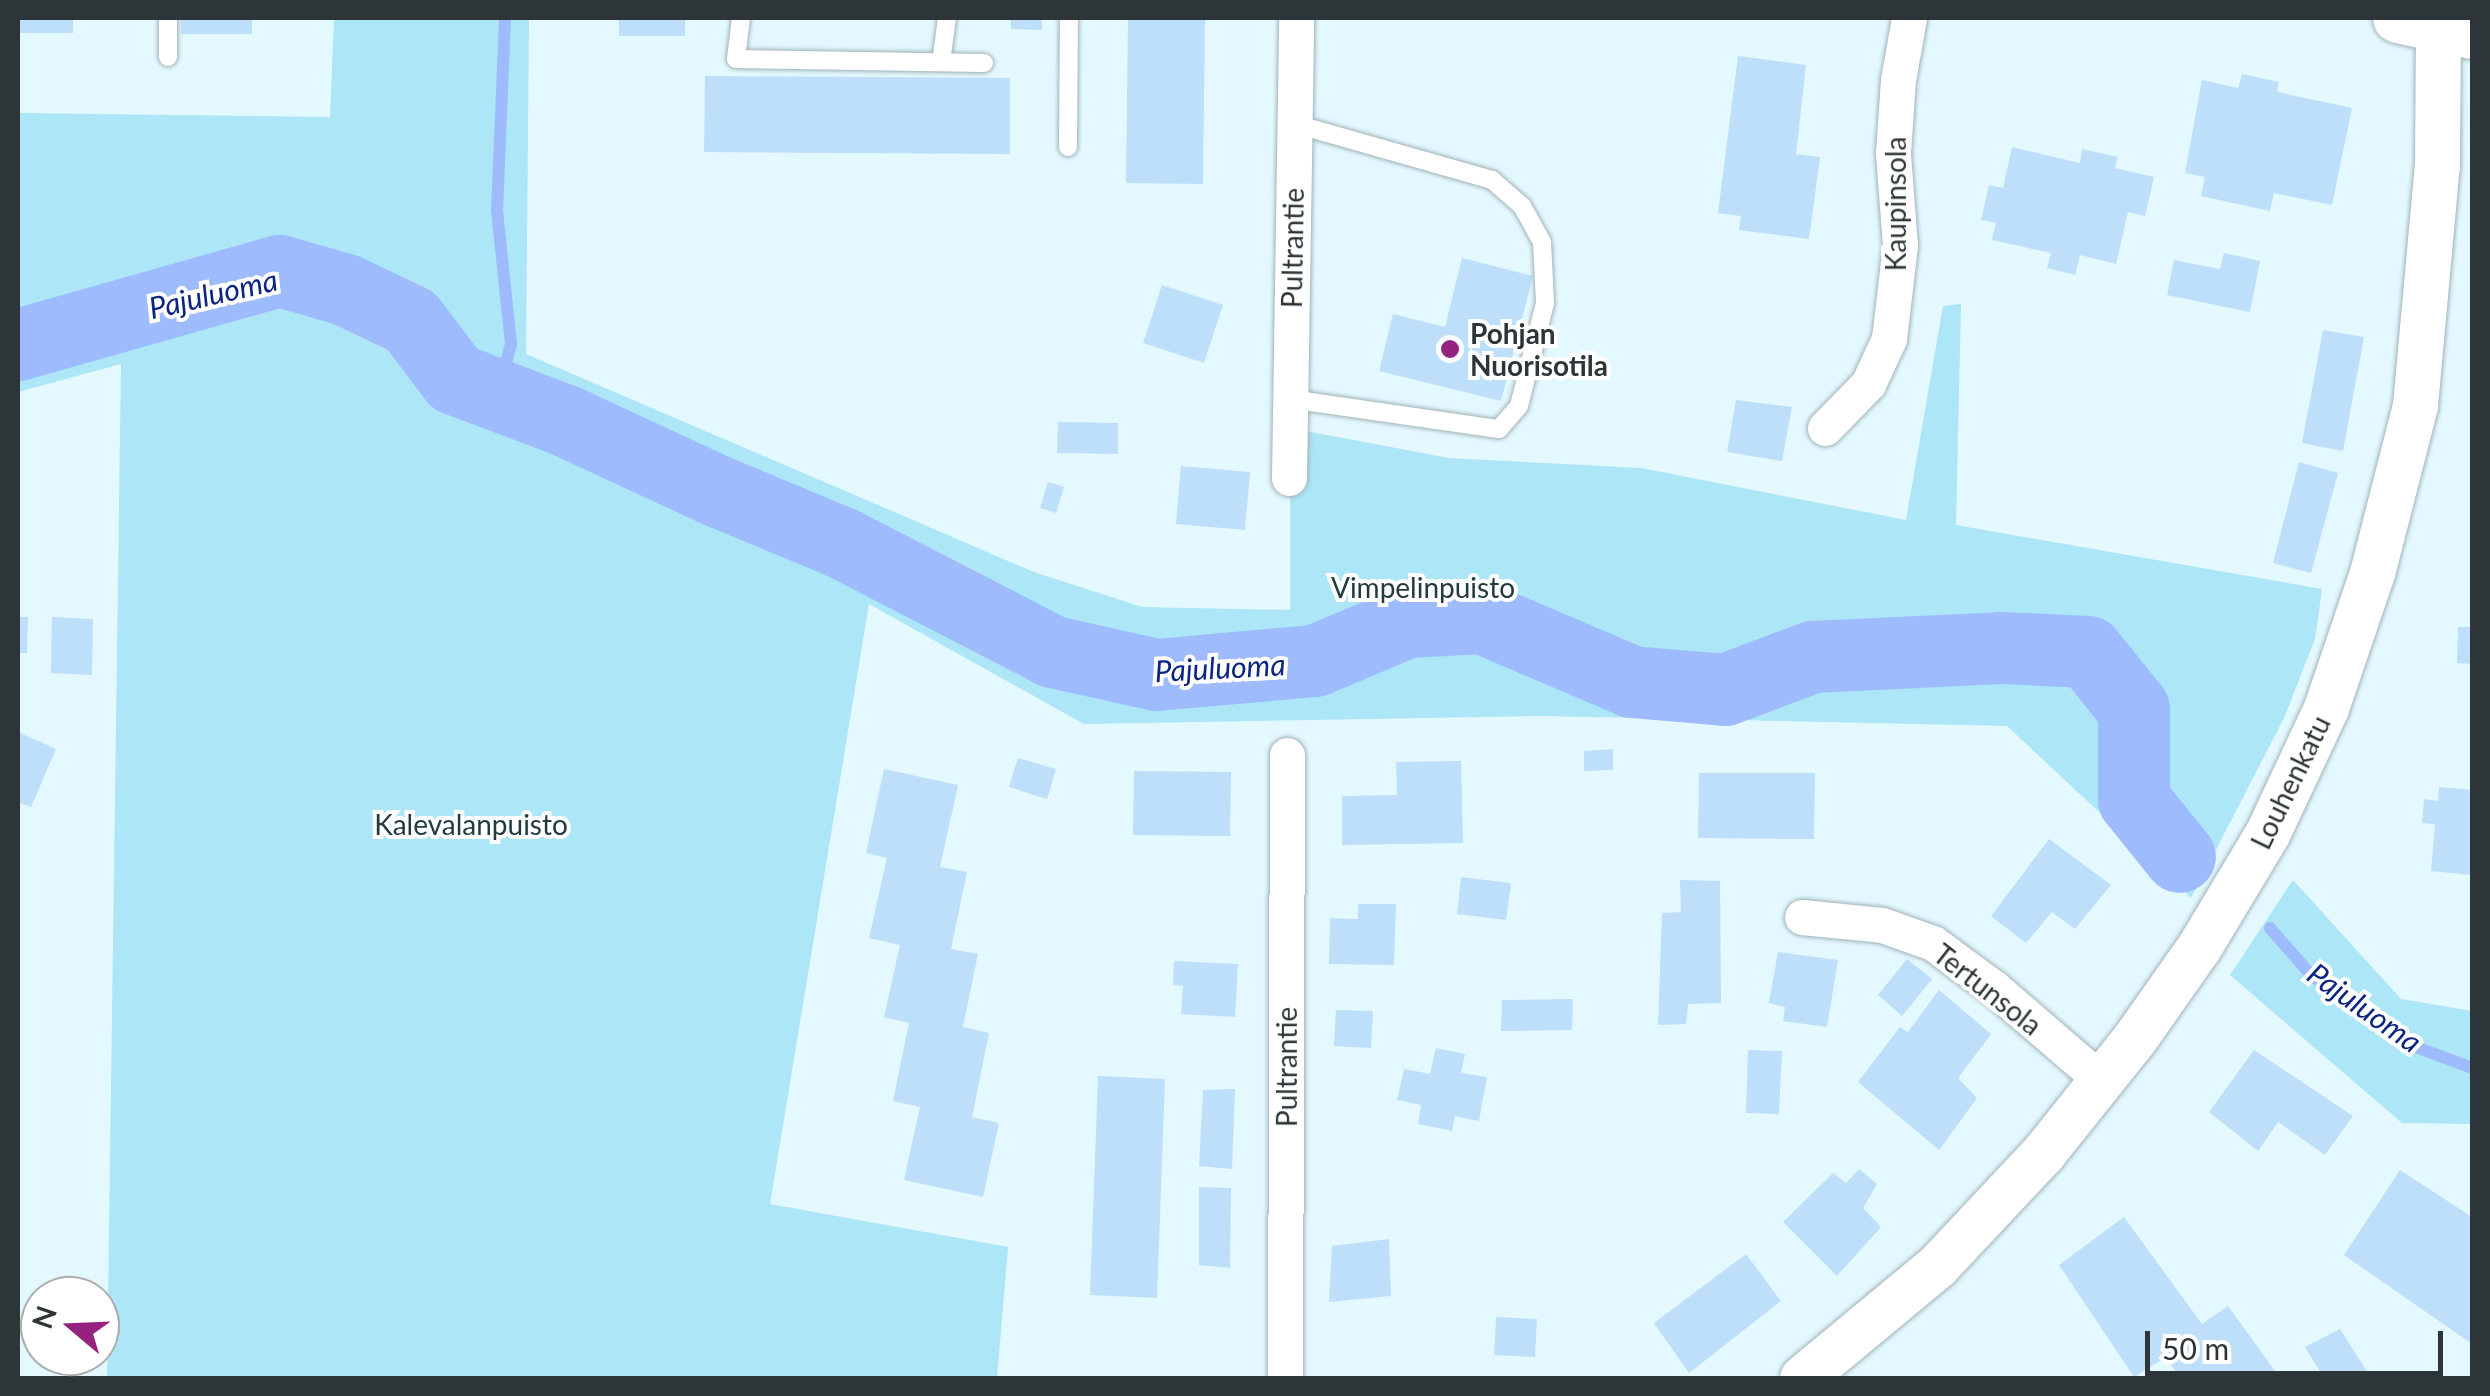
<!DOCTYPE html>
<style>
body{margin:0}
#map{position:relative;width:2490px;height:1396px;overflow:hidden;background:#e4f8ff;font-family:Lato,sans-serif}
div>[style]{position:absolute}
.green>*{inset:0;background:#ade6f7}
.stream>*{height:12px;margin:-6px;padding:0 6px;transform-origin:6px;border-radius:6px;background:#9dbbfd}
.river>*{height:72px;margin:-36px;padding:0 36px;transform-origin:36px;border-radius:36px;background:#9dbbfd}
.building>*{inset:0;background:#bedff9}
.roads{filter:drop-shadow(0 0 2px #a0b3b8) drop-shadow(0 0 2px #a0b3b8)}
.service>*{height:18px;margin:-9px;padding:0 9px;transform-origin:9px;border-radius:9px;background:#fff}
.minor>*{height:35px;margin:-17.5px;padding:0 17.5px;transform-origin:17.5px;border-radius:17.5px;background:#fff}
.tertiary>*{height:45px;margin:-22.5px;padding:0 22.5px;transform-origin:22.5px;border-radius:22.5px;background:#fff}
.secondary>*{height:50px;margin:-25px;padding:0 25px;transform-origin:25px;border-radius:25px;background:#fff}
.dots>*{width:28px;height:28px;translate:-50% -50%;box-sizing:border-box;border:5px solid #fff;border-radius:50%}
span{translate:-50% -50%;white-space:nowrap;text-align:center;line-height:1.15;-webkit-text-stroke:8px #fff;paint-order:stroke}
.street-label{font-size:28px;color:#2e3538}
.poi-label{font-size:28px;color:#2e3538;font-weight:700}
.left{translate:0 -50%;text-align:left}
.park-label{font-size:28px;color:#233a41}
.water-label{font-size:30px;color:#0c2581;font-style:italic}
.frame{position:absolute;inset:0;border:20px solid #2e3538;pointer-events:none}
.north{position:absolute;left:20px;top:1276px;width:100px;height:100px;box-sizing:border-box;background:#fff;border:2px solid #abaeaf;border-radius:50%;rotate:289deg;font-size:28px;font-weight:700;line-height:40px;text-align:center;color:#2e3538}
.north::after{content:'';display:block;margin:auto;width:35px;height:45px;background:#962280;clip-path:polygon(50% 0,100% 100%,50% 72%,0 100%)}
.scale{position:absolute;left:2145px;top:1331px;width:298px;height:45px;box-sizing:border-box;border:5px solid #2e3538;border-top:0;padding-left:12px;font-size:30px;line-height:35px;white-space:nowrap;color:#2e3538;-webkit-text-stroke:8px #fff;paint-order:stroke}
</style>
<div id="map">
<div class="green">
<div style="clip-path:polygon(334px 18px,529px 18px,526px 354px,1034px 572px,1142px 607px,1290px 610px,1290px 428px,1449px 458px,1641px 468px,1906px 520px,1943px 306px,1961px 304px,1956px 525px,2322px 589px,2315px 639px,2284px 718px,2191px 898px,2007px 726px,1543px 716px,1084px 724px,869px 604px,770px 1204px,1008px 1247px,997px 1378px,107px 1378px,121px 364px,18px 392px,18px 113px,330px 117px)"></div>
<div style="clip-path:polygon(2293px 880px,2401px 999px,2472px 1011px,2472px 1124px,2402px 1123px,2230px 975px)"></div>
</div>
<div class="stream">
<div style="left:497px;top:395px;width:53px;rotate:-74.6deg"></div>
<div style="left:511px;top:344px;width:135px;rotate:-96deg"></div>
<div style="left:497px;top:210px;width:192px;rotate:-87.6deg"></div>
<div style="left:2270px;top:928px;width:62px;rotate:48.9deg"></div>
<div style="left:2311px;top:975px;width:124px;rotate:34.8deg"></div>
<div style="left:2413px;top:1046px;width:63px;rotate:20.4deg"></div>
</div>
<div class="river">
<div style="left:18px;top:345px;width:272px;rotate:-15.8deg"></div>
<div style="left:280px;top:271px;width:69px;rotate:16.1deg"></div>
<div style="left:346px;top:290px;width:72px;rotate:25.5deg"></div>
<div style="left:411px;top:321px;width:73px;rotate:52.8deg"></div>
<div style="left:455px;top:379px;width:119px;rotate:20.7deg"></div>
<div style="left:566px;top:421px;width:166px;rotate:24.9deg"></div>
<div style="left:717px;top:491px;width:135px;rotate:22.6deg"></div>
<div style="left:842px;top:543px;width:237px;rotate:27.3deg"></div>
<div style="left:1053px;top:652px;width:107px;rotate:12.5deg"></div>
<div style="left:1157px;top:675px;width:159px;rotate:-5.1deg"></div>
<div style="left:1315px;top:661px;width:101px;rotate:-22.8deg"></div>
<div style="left:1408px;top:622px;width:74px;rotate:-3.1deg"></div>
<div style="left:1482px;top:618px;width:163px;rotate:23.1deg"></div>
<div style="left:1632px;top:682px;width:93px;rotate:4.9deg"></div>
<div style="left:1725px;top:690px;width:94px;rotate:-20.6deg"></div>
<div style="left:1813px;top:657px;width:188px;rotate:-2.7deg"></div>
<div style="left:2001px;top:648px;width:87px;rotate:2.6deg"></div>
<div style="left:2088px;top:652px;width:73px;rotate:51.1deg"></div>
<div style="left:2134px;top:709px;width:91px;rotate:90deg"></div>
<div style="left:2134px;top:800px;width:73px;rotate:51.1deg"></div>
</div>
<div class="building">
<div style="clip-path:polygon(18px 18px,73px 18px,73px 33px,18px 33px)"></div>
<div style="clip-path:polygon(181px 18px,252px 18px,252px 34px,181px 34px)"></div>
<div style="clip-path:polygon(619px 18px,685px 18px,685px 36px,619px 36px)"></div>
<div style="clip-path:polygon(1011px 18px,1042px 18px,1042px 30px,1011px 29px)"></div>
<div style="clip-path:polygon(1128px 18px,1205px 18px,1203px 184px,1126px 183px)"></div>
<div style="clip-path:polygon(1738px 56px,1806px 65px,1796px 154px,1820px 157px,1809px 239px,1739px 230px,1741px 216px,1718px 213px)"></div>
<div style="clip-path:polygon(2242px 74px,2279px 82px,2277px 92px,2352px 108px,2332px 205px,2274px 193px,2270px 211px,2201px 196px,2205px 177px,2185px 173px,2202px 80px,2238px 88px)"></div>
<div style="clip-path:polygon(705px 76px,1010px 78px,1010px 154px,704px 152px)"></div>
<div style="clip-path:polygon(2012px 147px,2080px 163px,2082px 149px,2118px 157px,2115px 168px,2154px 177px,2145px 216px,2128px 212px,2116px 264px,2080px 255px,2075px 275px,2047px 268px,2051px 253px,1992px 240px,1996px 223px,1981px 220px,1989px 185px,2003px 188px)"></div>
<div style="clip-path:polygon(2224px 253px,2260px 261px,2250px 312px,2167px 295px,2174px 260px,2220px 269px)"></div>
<div style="clip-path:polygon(1462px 258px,1533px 276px,1501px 401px,1379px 371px,1393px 314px,1445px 327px)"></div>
<div style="clip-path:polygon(1162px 285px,1223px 305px,1204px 363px,1143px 343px)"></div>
<div style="clip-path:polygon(2323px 330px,2364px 337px,2343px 451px,2302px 443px)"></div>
<div style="clip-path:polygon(1736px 400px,1792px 407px,1782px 461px,1727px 452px)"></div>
<div style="clip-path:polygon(1058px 422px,1118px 423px,1118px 454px,1057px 453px)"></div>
<div style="clip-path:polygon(2299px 462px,2338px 473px,2311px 573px,2273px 563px)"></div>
<div style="clip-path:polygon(1181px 466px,1250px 472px,1245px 530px,1176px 524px)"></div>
<div style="clip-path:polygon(1048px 482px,1064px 487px,1056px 513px,1040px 508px)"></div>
<div style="clip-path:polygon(18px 617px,28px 617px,27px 653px,18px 653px)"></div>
<div style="clip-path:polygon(52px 617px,93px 619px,92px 675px,51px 673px)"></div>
<div style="clip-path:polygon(2458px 627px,2472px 627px,2472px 664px,2457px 663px)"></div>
<div style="clip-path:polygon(18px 732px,56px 749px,31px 807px,18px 802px)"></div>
<div style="clip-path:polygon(1613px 749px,1613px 770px,1584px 771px,1584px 751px)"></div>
<div style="clip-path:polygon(1018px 758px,1056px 769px,1047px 799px,1009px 787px)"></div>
<div style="clip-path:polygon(1461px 761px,1463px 843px,1342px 845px,1342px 796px,1397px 795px,1396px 762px)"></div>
<div style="clip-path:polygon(884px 769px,958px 785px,940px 867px,967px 872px,951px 949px,978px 954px,963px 1027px,989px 1033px,972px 1117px,999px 1123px,983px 1197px,904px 1180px,920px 1107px,893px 1101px,909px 1023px,884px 1017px,900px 945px,869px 938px,887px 858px,866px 853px)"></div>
<div style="clip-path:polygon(1134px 771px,1231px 772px,1230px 836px,1133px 835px)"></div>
<div style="clip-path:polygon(1699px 773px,1815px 773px,1814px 839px,1698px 838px)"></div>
<div style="clip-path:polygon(2439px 787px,2472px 790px,2472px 875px,2431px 871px,2435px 824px,2422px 823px,2424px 799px,2438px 801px)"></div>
<div style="clip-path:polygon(2049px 839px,2111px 885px,2075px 929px,2052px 912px,2026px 943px,1991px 916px)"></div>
<div style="clip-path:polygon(1461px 877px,1511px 883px,1506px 920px,1457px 914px)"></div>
<div style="clip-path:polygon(1680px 880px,1720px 881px,1721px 1003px,1688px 1004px,1686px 1024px,1658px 1025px,1662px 913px,1681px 912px)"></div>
<div style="clip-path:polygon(1358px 904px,1396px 904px,1394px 965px,1329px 964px,1330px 918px,1358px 919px)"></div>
<div style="clip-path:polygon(1778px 952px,1838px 960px,1827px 1027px,1783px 1021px,1785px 1007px,1769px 1003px)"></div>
<div style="clip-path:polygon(1907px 959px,1932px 979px,1902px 1016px,1878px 995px)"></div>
<div style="clip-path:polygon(1174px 961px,1238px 964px,1235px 1017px,1181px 1014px,1183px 986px,1173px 985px)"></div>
<div style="clip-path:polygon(1939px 990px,1991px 1034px,1958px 1078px,1977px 1098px,1939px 1150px,1858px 1082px,1900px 1027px,1908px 1032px)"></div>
<div style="clip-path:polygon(1573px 999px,1572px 1030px,1501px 1031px,1502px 1000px)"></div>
<div style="clip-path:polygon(1336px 1010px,1373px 1011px,1371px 1048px,1334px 1046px)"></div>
<div style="clip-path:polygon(1436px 1048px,1465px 1054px,1461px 1073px,1487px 1077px,1479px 1121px,1455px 1116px,1452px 1131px,1418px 1124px,1421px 1105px,1397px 1100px,1404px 1069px,1430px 1074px)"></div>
<div style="clip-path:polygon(1748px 1050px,1782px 1051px,1779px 1114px,1746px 1113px)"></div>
<div style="clip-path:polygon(2254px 1050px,2353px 1116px,2325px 1155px,2278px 1122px,2258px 1151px,2209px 1112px)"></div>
<div style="clip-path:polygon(1098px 1076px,1165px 1079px,1157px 1298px,1090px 1295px)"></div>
<div style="clip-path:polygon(1235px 1089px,1232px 1169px,1199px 1166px,1203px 1090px)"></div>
<div style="clip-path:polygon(1859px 1169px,1877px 1184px,1863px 1208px,1881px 1227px,1837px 1276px,1783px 1222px,1833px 1173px,1846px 1183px)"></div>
<div style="clip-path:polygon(2400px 1170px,2472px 1217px,2472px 1344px,2344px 1255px)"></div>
<div style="clip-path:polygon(1199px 1187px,1231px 1188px,1230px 1268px,1199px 1265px)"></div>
<div style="clip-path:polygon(2124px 1217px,2202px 1324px,2228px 1306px,2280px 1378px,2180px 1378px,2166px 1357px,2134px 1377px,2059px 1265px)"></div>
<div style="clip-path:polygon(1389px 1239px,1391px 1296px,1329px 1302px,1332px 1246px)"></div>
<div style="clip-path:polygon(1746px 1254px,1781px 1301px,1689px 1373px,1654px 1323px)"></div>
<div style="clip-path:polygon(1496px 1317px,1537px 1319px,1535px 1357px,1494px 1355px)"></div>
<div style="clip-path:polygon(2340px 1329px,2371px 1378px,2324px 1378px,2305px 1347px)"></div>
</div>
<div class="roads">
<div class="service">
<div style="left:168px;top:18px;width:39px;rotate:90deg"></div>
<div style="left:741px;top:18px;width:41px;rotate:97deg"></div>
<div style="left:736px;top:59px;width:248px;rotate:0.9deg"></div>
<div style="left:941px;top:62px;width:44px;rotate:-82.2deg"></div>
<div style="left:1068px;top:147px;width:129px;rotate:-89.6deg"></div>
<div style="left:1290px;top:399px;width:211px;rotate:8.2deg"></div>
<div style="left:1499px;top:429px;width:30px;rotate:-49deg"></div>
<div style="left:1519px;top:406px;width:106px;rotate:-75.8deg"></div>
<div style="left:1545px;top:303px;width:61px;rotate:-92.8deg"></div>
<div style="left:1542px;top:242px;width:41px;rotate:-119.1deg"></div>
<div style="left:1522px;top:206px;width:40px;rotate:-139deg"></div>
<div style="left:1492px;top:180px;width:205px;rotate:-164.1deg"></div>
</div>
<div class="minor">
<div style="left:1825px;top:428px;width:62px;rotate:-45.7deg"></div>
<div style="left:1868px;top:384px;width:50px;rotate:-65deg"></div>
<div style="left:1889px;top:339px;width:95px;rotate:-83.3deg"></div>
<div style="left:1900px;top:245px;width:92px;rotate:-94.4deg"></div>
<div style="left:1893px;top:153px;width:73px;rotate:-86.1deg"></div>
<div style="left:1898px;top:80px;width:63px;rotate:-79.9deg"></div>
<div style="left:1289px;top:478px;width:460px;rotate:-89.1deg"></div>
<div style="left:1802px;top:917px;width:80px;rotate:5.7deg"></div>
<div style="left:1882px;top:925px;width:54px;rotate:19.4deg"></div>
<div style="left:1933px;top:943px;width:76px;rotate:36.4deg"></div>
<div style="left:1994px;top:988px;width:143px;rotate:40.7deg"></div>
<div style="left:1285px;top:1378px;width:623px;rotate:-89.82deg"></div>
</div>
<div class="tertiary">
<div style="left:1802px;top:1378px;width:175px;rotate:-39.7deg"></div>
<div style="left:1937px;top:1266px;width:156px;rotate:-46.8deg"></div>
<div style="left:2044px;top:1152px;width:146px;rotate:-51.4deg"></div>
<div style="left:2135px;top:1038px;width:111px;rotate:-54.9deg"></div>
<div style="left:2199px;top:947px;width:134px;rotate:-59deg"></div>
<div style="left:2268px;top:832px;width:137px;rotate:-64.9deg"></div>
<div style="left:2326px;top:708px;width:143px;rotate:-71.2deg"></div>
<div style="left:2372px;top:573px;width:173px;rotate:-75.6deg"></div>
<div style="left:2415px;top:405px;width:241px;rotate:-84.8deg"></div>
<div style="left:2437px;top:165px;width:147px;rotate:-89.6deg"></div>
</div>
<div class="secondary">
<div style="left:2398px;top:18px;width:76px;rotate:12.2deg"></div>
</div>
</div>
<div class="dots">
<div style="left:1450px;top:349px;background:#962280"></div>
</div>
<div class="street-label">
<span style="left:1895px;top:204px;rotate:-90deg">Kaupinsola</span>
<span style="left:1292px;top:248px;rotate:-89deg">Pultrantie</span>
<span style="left:2290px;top:782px;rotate:-64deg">Louhenkatu</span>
<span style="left:1988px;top:989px;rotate:38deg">Tertunsola</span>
<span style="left:1286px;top:1067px;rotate:-90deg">Pultrantie</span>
</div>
<div class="poi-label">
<span class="left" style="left:1470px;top:349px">Pohjan<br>Nuorisotila</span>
</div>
<div class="park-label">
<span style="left:1423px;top:587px">Vimpelinpuisto</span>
<span style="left:471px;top:824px">Kalevalanpuisto</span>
</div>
<div class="water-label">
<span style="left:213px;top:293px;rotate:-13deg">Pajuluoma</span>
<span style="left:1220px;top:667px;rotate:-3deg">Pajuluoma</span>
<span style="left:2365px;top:1007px;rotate:35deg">Pajuluoma</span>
</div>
<div class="frame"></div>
<div class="north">N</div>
<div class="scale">50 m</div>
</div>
